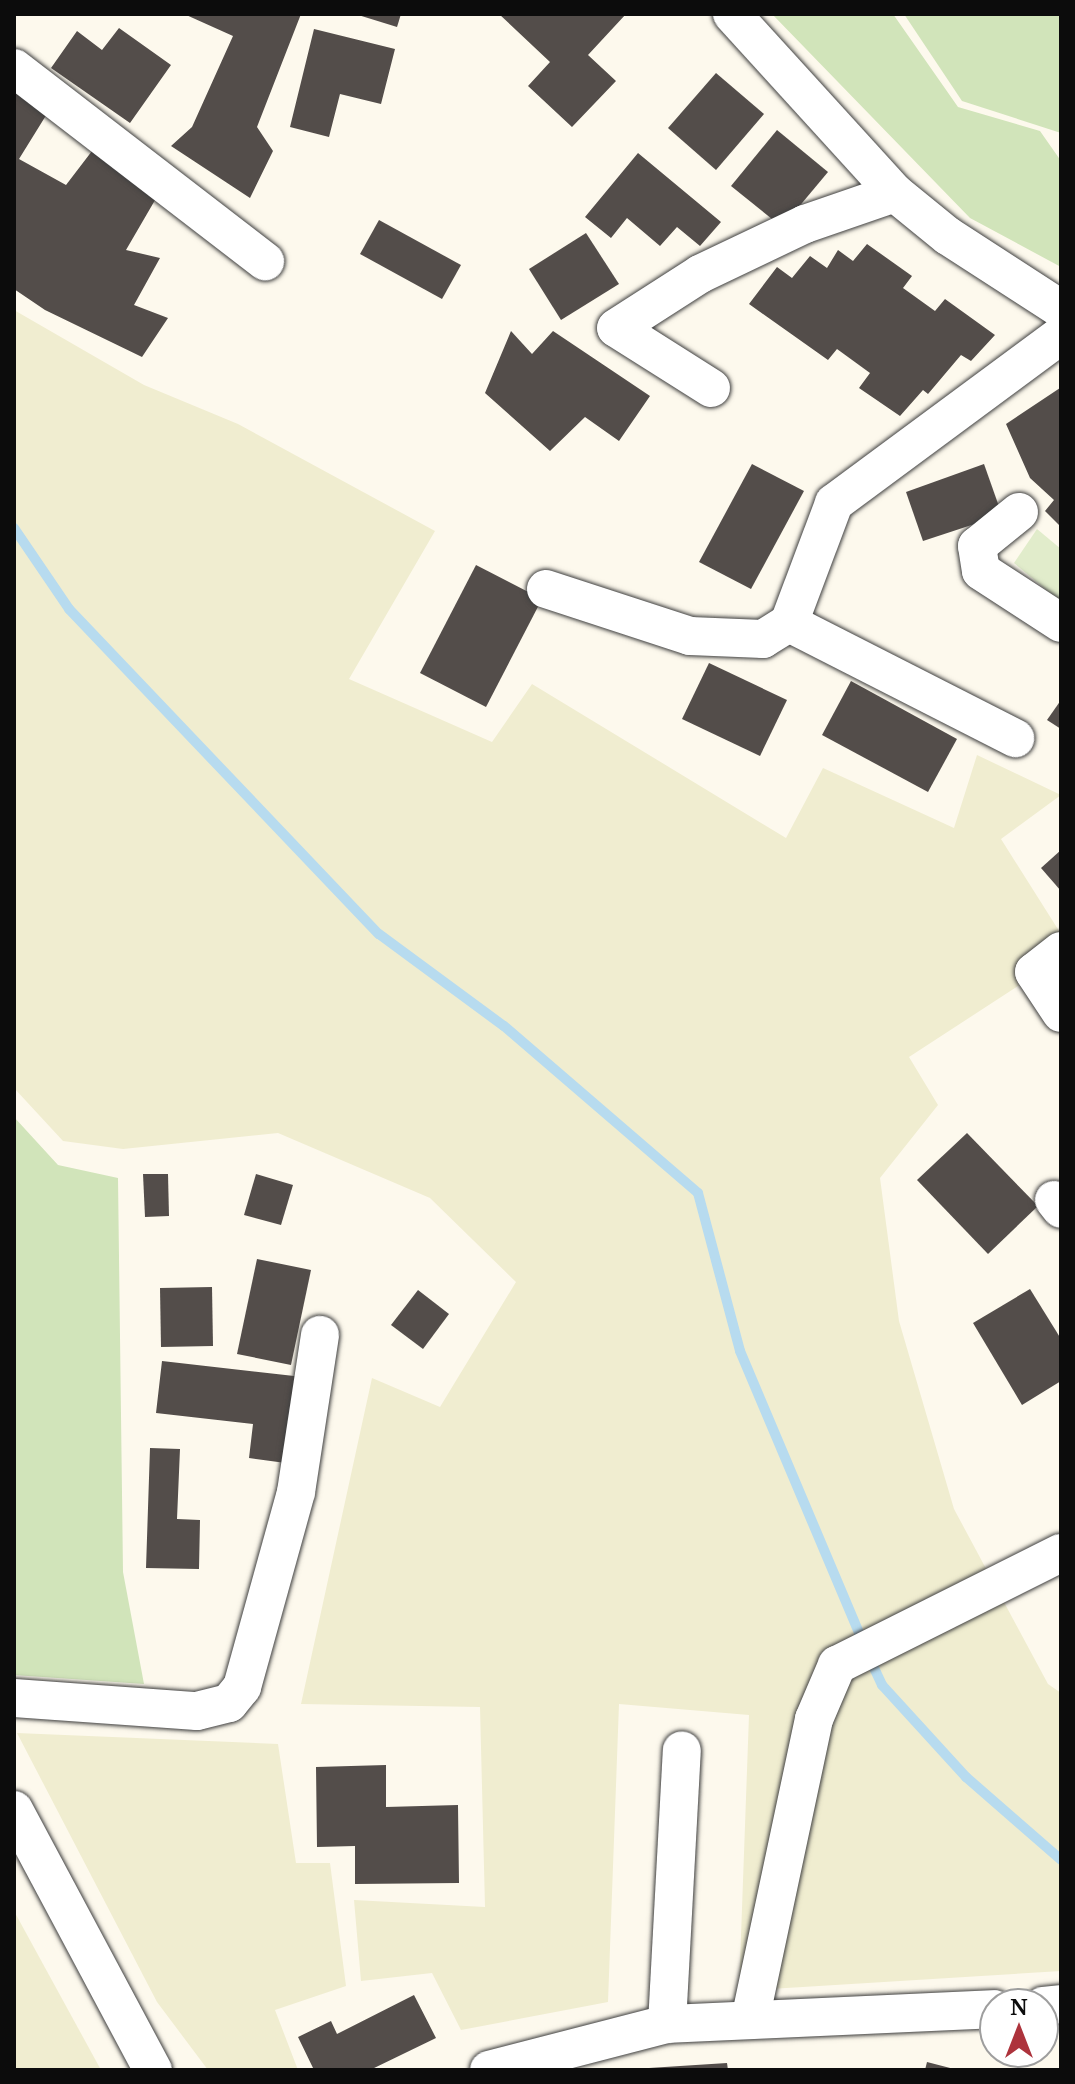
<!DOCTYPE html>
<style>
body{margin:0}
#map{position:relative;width:1075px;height:2084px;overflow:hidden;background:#fdf9ed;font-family:"Noto Serif",serif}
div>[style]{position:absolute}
.farmland>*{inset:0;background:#f0edd0}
.green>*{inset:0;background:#d1e4ba}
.pitch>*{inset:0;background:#e1eccb}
.stream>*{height:10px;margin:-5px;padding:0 5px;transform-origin:5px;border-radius:5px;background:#b7dbef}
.building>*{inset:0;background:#534d4a}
.roads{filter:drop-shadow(0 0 2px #3f3f3f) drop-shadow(0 0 2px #3f3f3f)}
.minor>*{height:38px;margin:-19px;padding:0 19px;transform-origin:19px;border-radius:19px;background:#fff}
span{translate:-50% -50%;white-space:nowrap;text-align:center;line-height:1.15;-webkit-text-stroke:8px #fff;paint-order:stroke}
.frame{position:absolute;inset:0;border:16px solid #0c0c0c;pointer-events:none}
.north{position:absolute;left:979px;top:1988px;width:80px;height:80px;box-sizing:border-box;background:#fff;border:2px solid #9e9e9e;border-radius:50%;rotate:0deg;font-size:22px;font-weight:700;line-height:32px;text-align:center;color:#0c0c0c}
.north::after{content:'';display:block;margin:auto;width:28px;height:36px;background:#ad333c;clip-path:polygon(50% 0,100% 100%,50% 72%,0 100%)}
</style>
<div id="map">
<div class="farmland">
<div style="clip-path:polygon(14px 310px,144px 385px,238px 424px,435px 531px,349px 679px,492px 742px,532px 684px,786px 838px,823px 768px,954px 828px,977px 755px,1061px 795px,1001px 839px,1061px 934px,1061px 958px,909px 1057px,938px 1105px,880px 1178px,899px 1321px,954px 1509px,1048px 1684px,1061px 1693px,1061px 1971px,739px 1991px,749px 1715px,619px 1704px,608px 2002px,461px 2030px,432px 1973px,361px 1981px,354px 1900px,485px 1907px,480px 1707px,301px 1704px,372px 1378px,440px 1407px,516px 1282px,430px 1198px,278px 1133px,123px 1149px,63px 1141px,14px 1088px)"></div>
<div style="clip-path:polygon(17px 1733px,278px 1744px,296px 1863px,330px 1863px,346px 1986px,275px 2010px,298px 2070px,208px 2070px,157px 2002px)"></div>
<div style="clip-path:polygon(14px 1911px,101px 2070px,14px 2070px)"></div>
</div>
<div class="green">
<div style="clip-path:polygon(772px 14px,893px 14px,958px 107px,1040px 131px,1061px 161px,1061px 267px,970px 218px)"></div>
<div style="clip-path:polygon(904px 14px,1061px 14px,1061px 133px,962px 101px)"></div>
<div style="clip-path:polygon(14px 1117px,58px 1165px,118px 1178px,123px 1572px,144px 1684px,14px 1675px)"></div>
</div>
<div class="pitch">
<div style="clip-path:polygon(1037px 529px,1061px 549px,1061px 602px,1014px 563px)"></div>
</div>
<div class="stream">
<div style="left:14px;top:528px;width:98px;rotate:55.8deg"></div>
<div style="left:69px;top:609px;width:449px;rotate:46.4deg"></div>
<div style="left:379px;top:934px;width:155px;rotate:36.4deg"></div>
<div style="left:504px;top:1026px;width:256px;rotate:40.7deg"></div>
<div style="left:698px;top:1193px;width:163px;rotate:75.1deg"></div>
<div style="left:740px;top:1351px;width:316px;rotate:67.1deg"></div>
<div style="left:869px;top:1657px;width:31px;rotate:65deg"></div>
<div style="left:882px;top:1685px;width:125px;rotate:47.6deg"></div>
<div style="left:966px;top:1777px;width:126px;rotate:41.1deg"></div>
</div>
<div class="building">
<div style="clip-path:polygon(184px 14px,301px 14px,257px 127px,273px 151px,250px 198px,171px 146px,192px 127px,233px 36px)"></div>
<div style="clip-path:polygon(355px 14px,401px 14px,397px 27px)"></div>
<div style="clip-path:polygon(499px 14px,626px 14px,588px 55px,616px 81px,572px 127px,528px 86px,550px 62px)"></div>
<div style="clip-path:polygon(119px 28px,171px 65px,130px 123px,51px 68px,77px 31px,102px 50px)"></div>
<div style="clip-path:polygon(314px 29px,395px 49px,381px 104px,340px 94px,329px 137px,290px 127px)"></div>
<div style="clip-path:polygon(716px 73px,764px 114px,716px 170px,668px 128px)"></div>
<div style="clip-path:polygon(14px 86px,50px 109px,19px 159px,66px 185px,92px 151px,158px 195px,126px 250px,160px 258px,134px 305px,168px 318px,142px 357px,45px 310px,14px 289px)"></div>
<div style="clip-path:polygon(777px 130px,828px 172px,782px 227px,731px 186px)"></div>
<div style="clip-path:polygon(638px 153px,721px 222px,700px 246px,677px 227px,660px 246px,627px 218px,611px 238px,585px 217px)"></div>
<div style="clip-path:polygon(379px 220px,461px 265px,442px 299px,360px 254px)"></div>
<div style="clip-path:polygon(586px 233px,619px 284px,561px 320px,529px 269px)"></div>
<div style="clip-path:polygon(867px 244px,912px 276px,903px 288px,935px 311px,945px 299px,995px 335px,971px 361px,961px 355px,928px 394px,923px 390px,900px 416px,859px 388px,870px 373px,837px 349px,828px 360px,749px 304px,777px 267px,792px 278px,810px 256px,827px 268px,838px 250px,853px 261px)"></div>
<div style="clip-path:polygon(511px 331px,532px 354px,553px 331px,650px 396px,619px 441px,585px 417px,550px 451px,485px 393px)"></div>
<div style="clip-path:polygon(1060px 388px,1061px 389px,1061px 527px,1045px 511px,1054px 500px,1030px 478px,1006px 424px)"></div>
<div style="clip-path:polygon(752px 464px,804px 491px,751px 589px,699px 562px)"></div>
<div style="clip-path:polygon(984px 464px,1002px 515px,923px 541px,906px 492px)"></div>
<div style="clip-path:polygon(476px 565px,542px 599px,486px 707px,420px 673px)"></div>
<div style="clip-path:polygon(709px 663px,787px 700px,760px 756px,682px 719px)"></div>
<div style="clip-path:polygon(851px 681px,957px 739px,928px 792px,822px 735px)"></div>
<div style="clip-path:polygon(1061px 700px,1061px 729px,1047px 720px)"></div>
<div style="clip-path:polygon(1061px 850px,1061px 891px,1041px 868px)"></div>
<div style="clip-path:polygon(967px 1133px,1038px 1206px,988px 1254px,917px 1180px)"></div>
<div style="clip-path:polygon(143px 1174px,168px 1174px,169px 1216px,145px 1217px)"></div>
<div style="clip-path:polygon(256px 1174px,293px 1185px,281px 1225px,244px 1215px)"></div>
<div style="clip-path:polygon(257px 1259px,311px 1270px,291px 1365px,237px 1354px)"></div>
<div style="clip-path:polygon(212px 1287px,213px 1346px,161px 1347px,160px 1288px)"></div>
<div style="clip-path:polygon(1030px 1289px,1061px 1339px,1061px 1381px,1022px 1405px,973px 1323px)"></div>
<div style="clip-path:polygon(418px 1290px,449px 1314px,423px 1349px,391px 1325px)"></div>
<div style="clip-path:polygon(162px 1361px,303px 1377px,293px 1464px,249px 1458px,253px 1424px,156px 1413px)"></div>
<div style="clip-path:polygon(150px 1448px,180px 1449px,177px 1519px,200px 1520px,199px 1569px,146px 1568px)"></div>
<div style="clip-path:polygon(386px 1765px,386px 1807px,458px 1805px,459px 1883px,355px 1884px,355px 1846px,317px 1847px,316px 1767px)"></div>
<div style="clip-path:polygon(414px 1995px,436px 2038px,370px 2070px,314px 2070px,298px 2037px,331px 2021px,337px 2034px)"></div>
<div style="clip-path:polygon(927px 2062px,954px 2069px,954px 2070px,925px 2070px)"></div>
<div style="clip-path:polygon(727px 2063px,728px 2070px,649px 2070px,649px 2068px)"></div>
</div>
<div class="roads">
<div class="minor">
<div style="left:732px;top:14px;width:242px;rotate:47.7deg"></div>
<div style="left:895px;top:193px;width:68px;rotate:39.1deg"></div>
<div style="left:948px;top:236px;width:135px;rotate:32.9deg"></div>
<div style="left:14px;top:68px;width:317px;rotate:37.6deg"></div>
<div style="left:711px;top:388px;width:112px;rotate:-147.7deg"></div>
<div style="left:616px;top:328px;width:100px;rotate:-32.7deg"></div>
<div style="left:700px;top:274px;width:116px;rotate:-25.5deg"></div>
<div style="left:805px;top:224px;width:95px;rotate:-19deg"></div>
<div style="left:1019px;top:512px;width:54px;rotate:141deg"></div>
<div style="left:977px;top:546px;width:25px;rotate:81deg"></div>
<div style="left:981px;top:571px;width:95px;rotate:33deg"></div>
<div style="left:546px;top:589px;width:151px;rotate:18.1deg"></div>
<div style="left:690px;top:636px;width:73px;rotate:2.4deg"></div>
<div style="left:763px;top:639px;width:31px;rotate:-32deg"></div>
<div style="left:789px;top:623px;width:128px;rotate:-69.4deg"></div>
<div style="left:834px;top:503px;width:282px;rotate:-36.5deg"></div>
<div style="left:789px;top:623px;width:254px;rotate:27deg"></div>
<div style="left:1061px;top:951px;width:34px;rotate:142deg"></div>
<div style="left:1034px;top:972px;width:49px;rotate:56.6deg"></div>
<div style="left:1054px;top:1200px;width:11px;rotate:52deg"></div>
<div style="left:14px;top:1698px;width:183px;rotate:4.1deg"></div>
<div style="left:197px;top:1711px;width:33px;rotate:-14deg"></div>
<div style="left:229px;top:1703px;width:21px;rotate:-51deg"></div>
<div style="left:242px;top:1687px;width:202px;rotate:-74.5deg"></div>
<div style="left:296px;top:1492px;width:159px;rotate:-81.3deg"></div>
<div style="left:14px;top:1810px;width:295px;rotate:61.9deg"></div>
<div style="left:1043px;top:2006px;width:18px;rotate:-6deg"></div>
<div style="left:750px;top:2020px;width:308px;rotate:-78deg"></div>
<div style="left:814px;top:1719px;width:59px;rotate:-66.9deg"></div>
<div style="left:837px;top:1665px;width:250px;rotate:-26.6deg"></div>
<div style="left:667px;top:2024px;width:274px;rotate:-86.9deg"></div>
<div style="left:489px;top:2070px;width:184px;rotate:-14.5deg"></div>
<div style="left:667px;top:2024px;width:328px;rotate:-2.6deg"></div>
</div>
</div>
<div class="frame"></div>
<div class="north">N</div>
</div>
